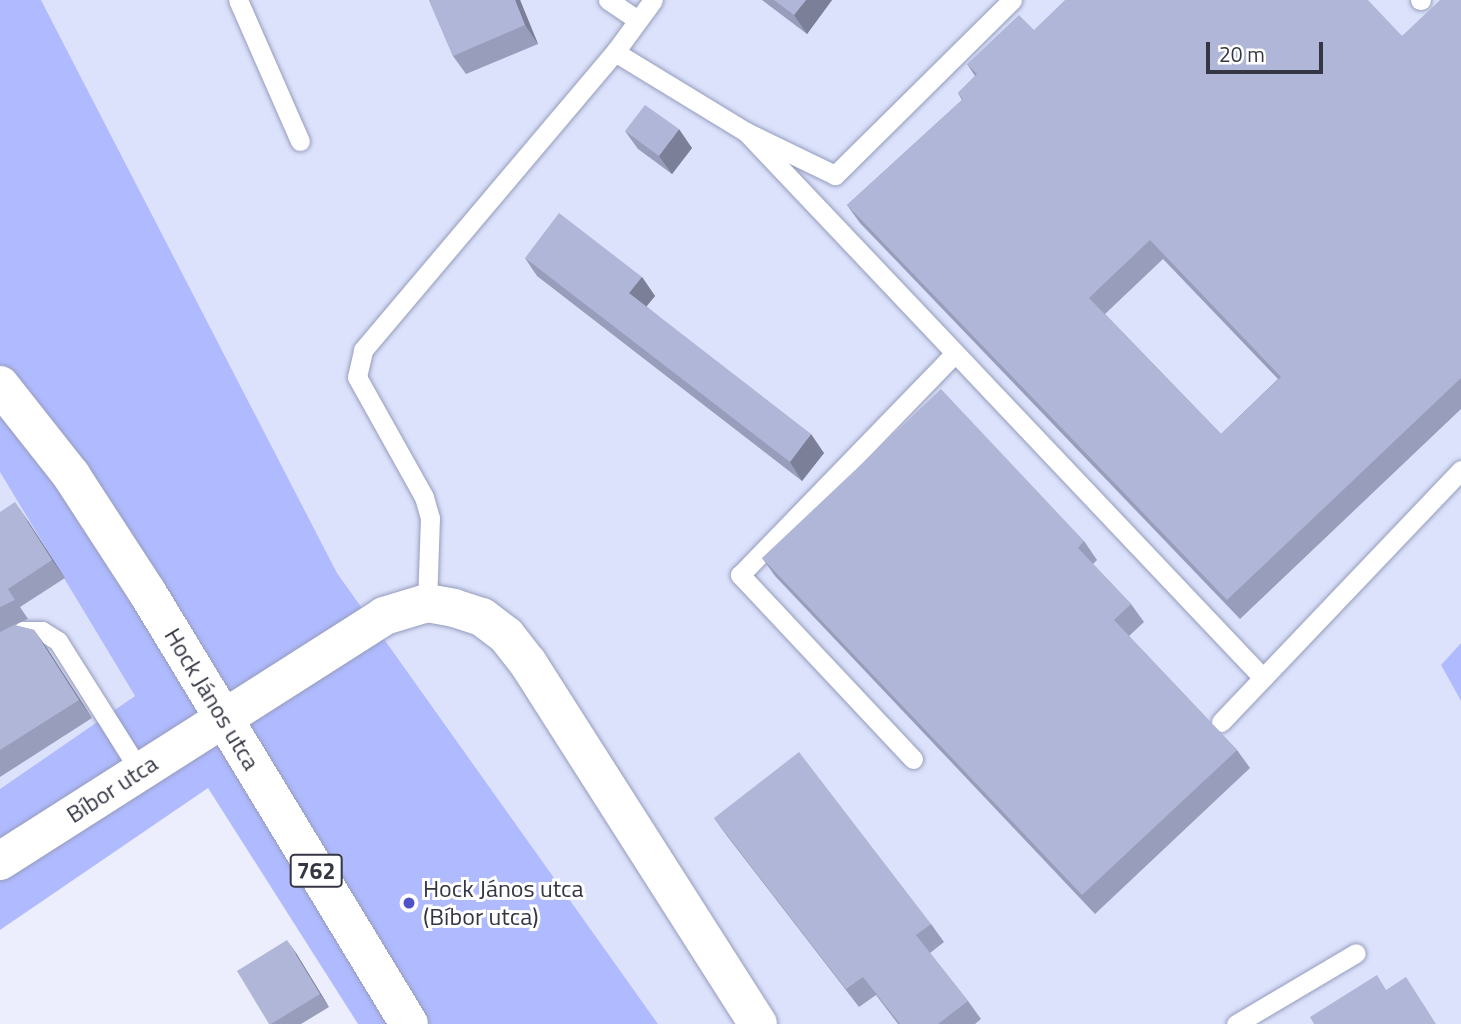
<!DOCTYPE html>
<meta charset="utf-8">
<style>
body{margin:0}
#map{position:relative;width:1461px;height:1024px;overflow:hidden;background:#eceefd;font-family:"Titillium Web",sans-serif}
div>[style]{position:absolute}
.built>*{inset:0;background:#dce2fb}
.green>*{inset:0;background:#b0bbff}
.roads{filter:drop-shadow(0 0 2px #959cbd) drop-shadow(0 0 2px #959cbd)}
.service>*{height:19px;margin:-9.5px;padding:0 9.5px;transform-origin:9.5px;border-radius:9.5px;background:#fff}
.minor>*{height:38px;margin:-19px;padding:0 19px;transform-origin:19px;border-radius:19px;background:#fff}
.primary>*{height:38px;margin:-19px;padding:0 19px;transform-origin:19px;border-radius:19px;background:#fff}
.wall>*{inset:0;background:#979dba}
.shaded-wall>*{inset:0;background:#7b7f97}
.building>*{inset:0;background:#b0b6d8}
.dots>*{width:19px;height:19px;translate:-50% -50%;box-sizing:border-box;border:4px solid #fff;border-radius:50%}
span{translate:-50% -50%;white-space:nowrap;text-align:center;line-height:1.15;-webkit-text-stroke:6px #fff;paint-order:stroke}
.shield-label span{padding:2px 5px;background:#fff;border:2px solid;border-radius:5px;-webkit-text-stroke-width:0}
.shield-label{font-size:23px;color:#343644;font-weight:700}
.street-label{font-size:24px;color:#343644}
.poi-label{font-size:24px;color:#343644}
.left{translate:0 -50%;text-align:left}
.scale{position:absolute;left:1206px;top:42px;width:117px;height:32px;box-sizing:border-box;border:4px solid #343644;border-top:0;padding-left:9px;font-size:21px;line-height:24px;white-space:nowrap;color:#343644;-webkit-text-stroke:5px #fff;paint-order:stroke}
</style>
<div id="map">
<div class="built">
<div style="clip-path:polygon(41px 0,1461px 0,1461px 643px,1441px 665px,1461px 701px,1461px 1024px,658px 1024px,337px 573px)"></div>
<div style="clip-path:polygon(0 472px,135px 696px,0 789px)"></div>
</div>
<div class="green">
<div style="clip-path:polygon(0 0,41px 0,337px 573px,658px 1024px,358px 1024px,208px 788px,0 930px,0 789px,135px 696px,0 472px)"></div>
<div style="clip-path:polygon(1461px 643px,1461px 701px,1441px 665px)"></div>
</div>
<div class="roads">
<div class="service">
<div style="left:238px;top:0;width:154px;rotate:66.3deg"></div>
<div style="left:608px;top:0;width:36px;rotate:34deg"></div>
<div style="left:1012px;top:0;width:249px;rotate:135.3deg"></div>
<div style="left:835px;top:175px;width:99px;rotate:-154.2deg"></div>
<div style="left:746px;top:132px;width:752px;rotate:46.56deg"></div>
<div style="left:1420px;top:0;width:1px"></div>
<div style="left:615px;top:52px;width:153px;rotate:31.4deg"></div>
<div style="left:427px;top:603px;width:85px;rotate:-88deg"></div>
<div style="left:430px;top:518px;width:22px;rotate:-106deg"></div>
<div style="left:424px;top:497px;width:137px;rotate:-119.2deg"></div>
<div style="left:357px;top:377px;width:28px;rotate:-77deg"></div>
<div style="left:363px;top:350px;width:390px;rotate:-49.8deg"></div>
<div style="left:615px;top:52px;width:64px;rotate:-53.8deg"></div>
<div style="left:0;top:645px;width:27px;rotate:-31deg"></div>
<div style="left:23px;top:631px;width:19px"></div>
<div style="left:42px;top:631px;width:19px;rotate:32deg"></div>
<div style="left:58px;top:641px;width:154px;rotate:57.8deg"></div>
<div style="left:1221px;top:722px;width:348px;rotate:-46.4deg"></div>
<div style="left:913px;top:759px;width:253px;rotate:-133.2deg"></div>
<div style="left:740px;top:575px;width:309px;rotate:-45.9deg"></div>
<div style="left:1236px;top:1024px;width:139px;rotate:-30.6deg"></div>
</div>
<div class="minor">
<div style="left:0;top:861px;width:456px;rotate:-32.5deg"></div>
<div style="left:384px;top:616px;width:45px;rotate:-16.8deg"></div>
<div style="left:427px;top:603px;width:27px;rotate:10deg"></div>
<div style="left:454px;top:608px;width:29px;rotate:18deg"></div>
<div style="left:482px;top:617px;width:30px;rotate:37deg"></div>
<div style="left:506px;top:635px;width:36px;rotate:52deg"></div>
<div style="left:528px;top:663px;width:428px;rotate:57.5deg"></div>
</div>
<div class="primary">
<div style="left:0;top:385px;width:115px;rotate:51.7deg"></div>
<div style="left:71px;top:475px;width:140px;rotate:57deg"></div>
<div style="left:147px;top:592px;width:505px;rotate:58.76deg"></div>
</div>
</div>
<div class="wall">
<div style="clip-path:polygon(429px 0,520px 0,538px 44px,466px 74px,453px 56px)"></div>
<div style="clip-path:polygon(762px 0,832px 0,807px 34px)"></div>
<div style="clip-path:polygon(evenodd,1461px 0,1461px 409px,1240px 619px,860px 223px,847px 205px,962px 100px,958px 93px,975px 76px,967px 64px,1402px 36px,1461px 0,1163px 259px,1278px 379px,1221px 434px,1105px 314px,1163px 259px)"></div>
<div style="clip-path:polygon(625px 131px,692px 148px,672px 174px,638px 149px)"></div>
<div style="clip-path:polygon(525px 258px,642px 277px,655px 296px,646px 306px,824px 453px,802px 481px,537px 276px)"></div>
<div style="clip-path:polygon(0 512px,28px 521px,65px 578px,20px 607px,28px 619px,14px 625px,34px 630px,92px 718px,0 777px,0 632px,7px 628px,0 632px)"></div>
<div style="clip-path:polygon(1084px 541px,1097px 560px,1093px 564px,1131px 604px,1144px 622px,1129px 636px,1237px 750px,1250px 768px,1095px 914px,775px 576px,762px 558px)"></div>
<div style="clip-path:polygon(714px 818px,931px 924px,944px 942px,930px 953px,968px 1001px,981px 1019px,975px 1024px,898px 1024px,876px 995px,859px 1007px,727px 836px)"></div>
<div style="clip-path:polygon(296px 953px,329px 1007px,301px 1024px,269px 1024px)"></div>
</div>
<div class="shaded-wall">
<div style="clip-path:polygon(515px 0,520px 0,538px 44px,525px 25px)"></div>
<div style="clip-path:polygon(806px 0,832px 0,807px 34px,794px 15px)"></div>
<div style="clip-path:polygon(679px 129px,692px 148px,672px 174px,659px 156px)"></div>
<div style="clip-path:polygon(642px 277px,655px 296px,642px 312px,629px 293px)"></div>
<div style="clip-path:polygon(811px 434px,824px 453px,802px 481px,790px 462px)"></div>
<div style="clip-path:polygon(15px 502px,28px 521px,65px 578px,52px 560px)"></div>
<div style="clip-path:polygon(34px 630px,47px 648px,92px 718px,79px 700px)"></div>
<div style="clip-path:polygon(287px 940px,296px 953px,329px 1007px,320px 994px)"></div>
</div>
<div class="building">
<div style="clip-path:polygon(429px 0,515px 0,525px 25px,453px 56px)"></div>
<div style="clip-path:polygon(774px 0,806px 0,794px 15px)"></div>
<div style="clip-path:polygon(evenodd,1065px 0,1368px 0,1402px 36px,1440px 0,1461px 0,1461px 378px,1227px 600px,847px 205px,963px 99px,958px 93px,977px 74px,967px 64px,1019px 15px,1034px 30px,1065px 0,1150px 240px,1281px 377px,1221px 434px,1089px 298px,1150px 240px)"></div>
<div style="clip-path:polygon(645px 105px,679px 129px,659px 156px,625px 131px)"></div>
<div style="clip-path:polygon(559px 213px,642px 277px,629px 293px,811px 434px,790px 462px,525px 258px)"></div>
<div style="clip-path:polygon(941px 389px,1084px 541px,1078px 548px,1131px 604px,1114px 620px,1237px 750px,1082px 895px,762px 558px)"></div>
<div style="clip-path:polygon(15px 502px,52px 560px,8px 589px,15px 600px,0 607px,0 512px)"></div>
<div style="clip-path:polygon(14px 625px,34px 630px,79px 700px,0 750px,0 632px)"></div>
<div style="clip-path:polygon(799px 752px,931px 924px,916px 935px,968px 1001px,938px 1024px,900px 1024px,863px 977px,846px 989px,714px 818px)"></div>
<div style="clip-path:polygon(287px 940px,320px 994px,271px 1024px,269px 1024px,237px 971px)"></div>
<div style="clip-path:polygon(1377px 975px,1386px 990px,1406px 977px,1436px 1024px,1314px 1024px,1310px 1017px)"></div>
</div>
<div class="dots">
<div style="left:409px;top:903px;background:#4f52c8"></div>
</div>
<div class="shield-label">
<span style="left:316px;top:871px">762</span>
</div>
<div class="street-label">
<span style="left:212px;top:699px;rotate:59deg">Hock János utca</span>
<span style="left:112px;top:789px;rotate:-33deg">Bíbor utca</span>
</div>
<div class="poi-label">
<span class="left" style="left:423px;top:903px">Hock János utca<br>(Bíbor utca)</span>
</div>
<div class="scale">20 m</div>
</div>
